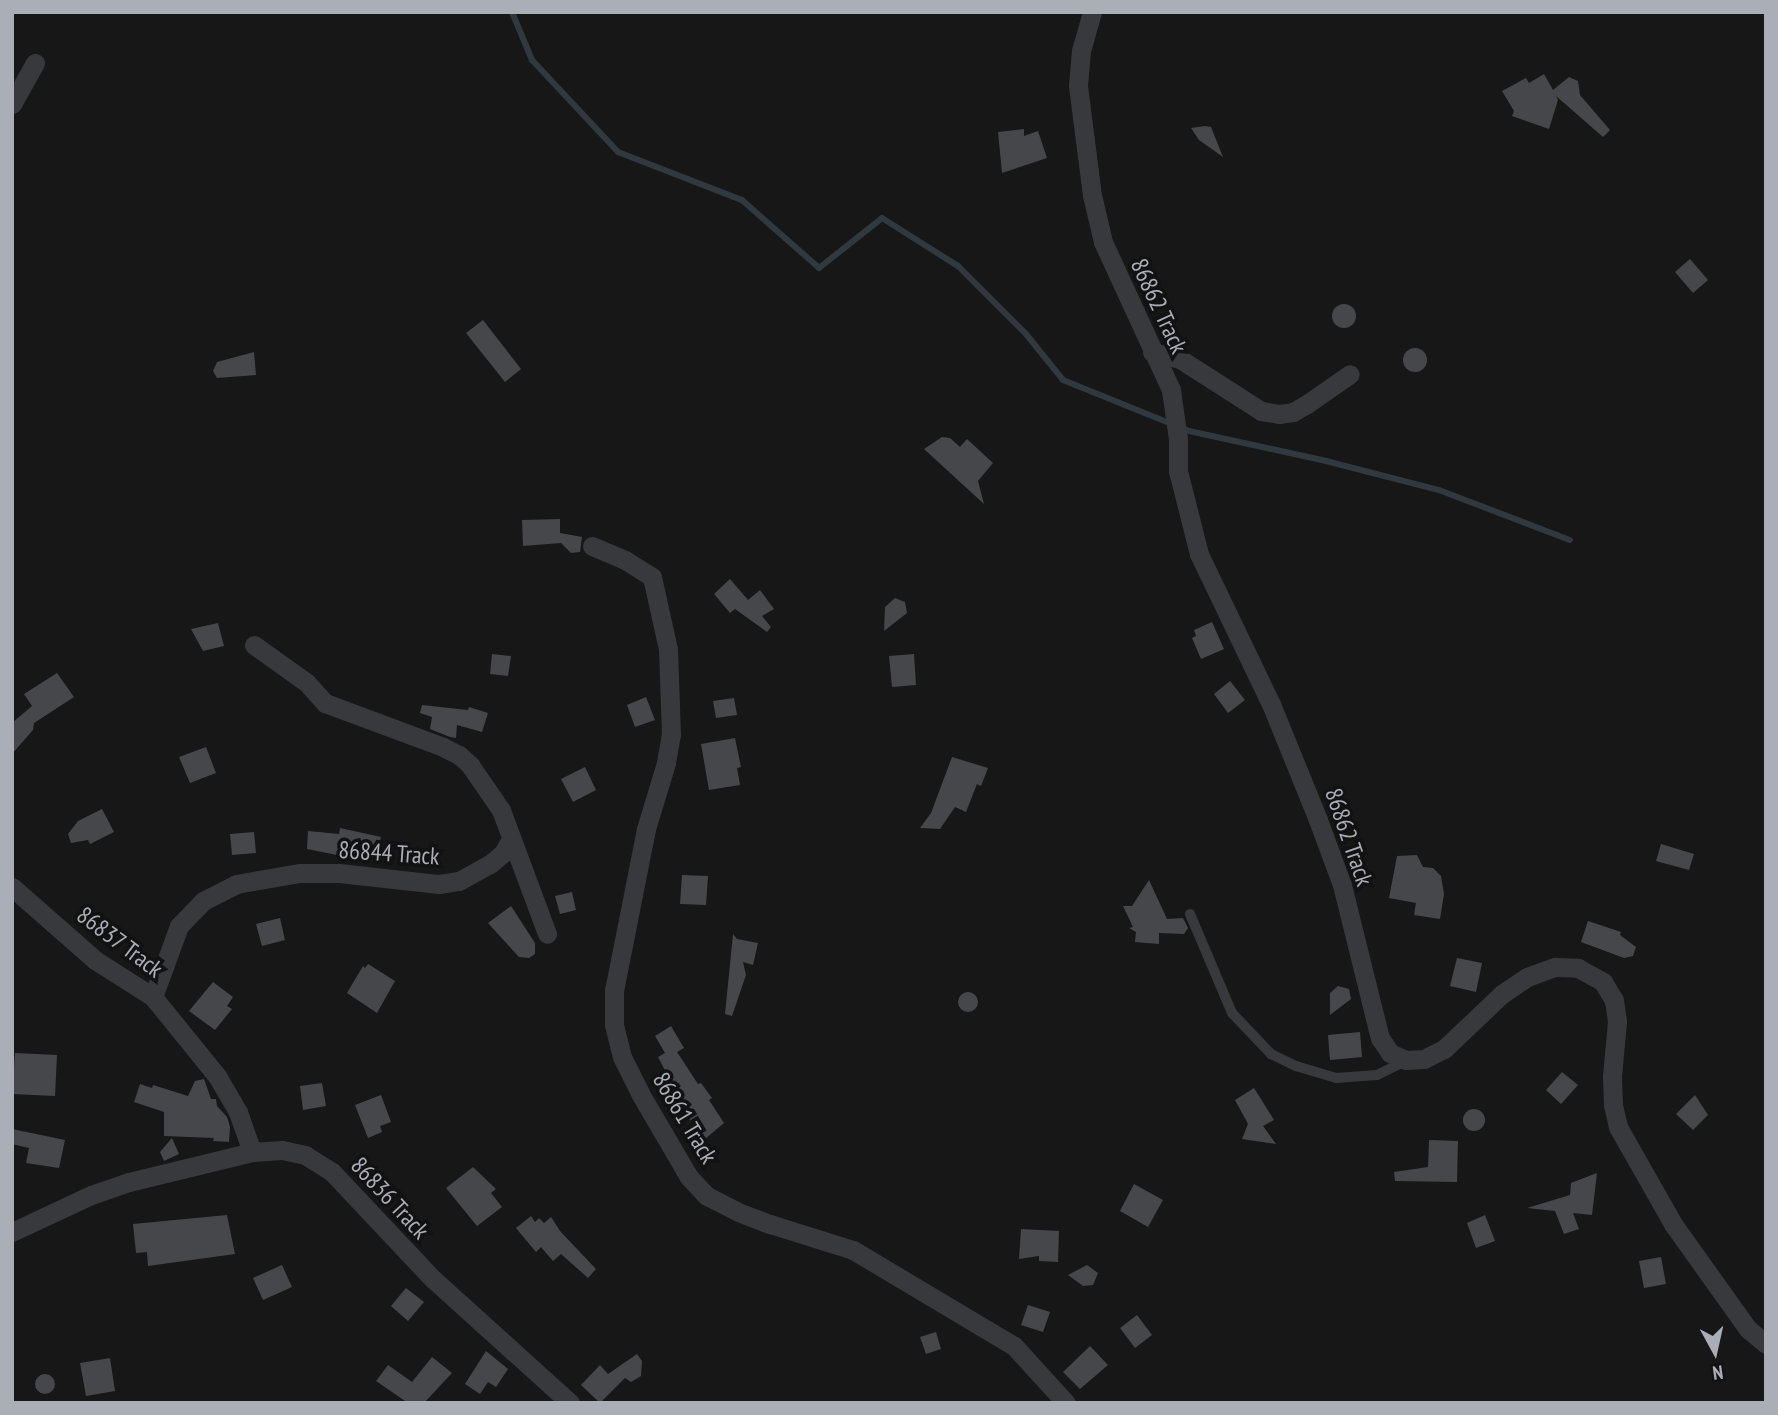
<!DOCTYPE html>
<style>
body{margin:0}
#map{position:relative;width:1778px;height:1415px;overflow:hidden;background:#171718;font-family:"PT Sans Narrow",sans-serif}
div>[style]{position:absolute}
.stream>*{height:6px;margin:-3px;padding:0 3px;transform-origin:3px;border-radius:3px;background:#313940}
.building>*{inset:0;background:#46474b}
.round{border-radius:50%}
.service>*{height:10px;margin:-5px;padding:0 5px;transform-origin:5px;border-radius:5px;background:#38393d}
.minor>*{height:19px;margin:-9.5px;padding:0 9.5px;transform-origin:9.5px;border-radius:9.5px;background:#38393d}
span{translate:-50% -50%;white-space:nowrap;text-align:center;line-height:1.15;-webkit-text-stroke:7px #121213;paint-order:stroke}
.street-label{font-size:24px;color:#aaaeb7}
.frame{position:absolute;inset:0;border:14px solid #aaaeb7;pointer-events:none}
.north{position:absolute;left:1680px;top:1317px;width:70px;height:70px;-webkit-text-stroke:5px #121213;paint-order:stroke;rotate:172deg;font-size:19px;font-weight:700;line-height:28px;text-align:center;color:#aaaeb7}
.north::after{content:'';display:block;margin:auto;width:24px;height:32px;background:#aaaeb7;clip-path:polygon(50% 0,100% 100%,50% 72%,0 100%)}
</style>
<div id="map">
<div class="stream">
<div style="left:512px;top:12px;width:52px;rotate:67.4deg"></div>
<div style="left:532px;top:60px;width:126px;rotate:46.9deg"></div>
<div style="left:618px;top:152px;width:133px;rotate:21.2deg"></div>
<div style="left:742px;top:200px;width:103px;rotate:41.4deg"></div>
<div style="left:819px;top:268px;width:80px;rotate:-38.4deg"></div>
<div style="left:882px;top:218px;width:90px;rotate:32.3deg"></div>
<div style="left:958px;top:266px;width:96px;rotate:45deg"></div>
<div style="left:1026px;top:334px;width:59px;rotate:51.2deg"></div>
<div style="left:1063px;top:380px;width:136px;rotate:22deg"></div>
<div style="left:1189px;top:431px;width:136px;rotate:12.3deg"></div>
<div style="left:1322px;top:460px;width:121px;rotate:14.4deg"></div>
<div style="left:1439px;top:490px;width:140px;rotate:20.9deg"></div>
</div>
<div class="building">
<div style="clip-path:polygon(1544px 74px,1553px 90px,1569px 77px,1578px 81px,1580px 95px,1610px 130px,1603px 137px,1556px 96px,1558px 100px,1549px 129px,1512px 116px,1514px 111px,1502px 91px,1526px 78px,1529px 83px)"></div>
<div style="clip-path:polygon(1205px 126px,1211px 127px,1223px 157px,1199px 140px,1191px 128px)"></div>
<div style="clip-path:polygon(1024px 129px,1024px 136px,1038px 131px,1047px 158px,1002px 173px,998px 132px)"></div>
<div style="clip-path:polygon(1690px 259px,1708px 280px,1693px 293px,1675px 272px)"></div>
<div class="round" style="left:1332px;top:304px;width:24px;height:24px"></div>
<div style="clip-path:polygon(483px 320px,521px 369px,505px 382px,466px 333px)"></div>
<div class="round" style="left:1403px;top:348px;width:24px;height:24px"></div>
<div style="clip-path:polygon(254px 352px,256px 375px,217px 378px,213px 371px,217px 362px)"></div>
<div style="clip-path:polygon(942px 437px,950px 438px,960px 447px,967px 439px,993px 463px,978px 481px,984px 504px,924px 449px)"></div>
<div style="clip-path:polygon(560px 519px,560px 533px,582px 537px,580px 552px,571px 553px,561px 543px,523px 546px,522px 520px)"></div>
<div style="clip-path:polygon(730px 579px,748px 600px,760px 590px,774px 609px,762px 616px,771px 627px,767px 632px,735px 609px,730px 613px,714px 594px)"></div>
<div style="clip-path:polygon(895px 598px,905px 602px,907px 613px,884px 631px,885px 607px)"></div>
<div style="clip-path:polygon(1212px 622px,1224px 649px,1201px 659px,1192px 638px,1196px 636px,1194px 630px)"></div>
<div style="clip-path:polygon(218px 623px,224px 646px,203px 651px,191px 629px)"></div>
<div style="clip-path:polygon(492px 654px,511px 656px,508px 676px,490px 674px)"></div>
<div style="clip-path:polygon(914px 654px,916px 685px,892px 687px,889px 656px)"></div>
<div style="clip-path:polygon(57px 673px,74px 697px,34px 723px,33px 730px,12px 754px,12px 723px,32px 706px,24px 694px)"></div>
<div style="clip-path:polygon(1230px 681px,1245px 700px,1228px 713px,1214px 694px)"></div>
<div style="clip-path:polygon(646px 697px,655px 720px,635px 727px,627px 705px)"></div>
<div style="clip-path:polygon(734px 698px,737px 715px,716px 718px,713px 701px)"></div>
<div style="clip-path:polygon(422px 705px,468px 710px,469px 707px,488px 713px,482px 732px,457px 725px,456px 738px,450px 737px,430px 729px,432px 717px,420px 713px)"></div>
<div style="clip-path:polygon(735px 738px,741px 767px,737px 768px,740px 785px,709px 790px,701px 744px)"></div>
<div style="clip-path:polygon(206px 747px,216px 773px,190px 783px,179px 757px)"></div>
<div style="clip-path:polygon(952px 757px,988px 768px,981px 786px,977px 784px,966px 812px,955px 807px,940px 829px,920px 828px,931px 813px)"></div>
<div style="clip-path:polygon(585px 767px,596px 790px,573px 802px,561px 779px)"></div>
<div style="clip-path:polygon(102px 809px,114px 832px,90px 844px,88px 840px,71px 843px,68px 834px,78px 821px)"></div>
<div style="clip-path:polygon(340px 828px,381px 837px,377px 855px,361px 851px,360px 857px,347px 857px,307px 849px,308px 831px,339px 834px)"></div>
<div style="clip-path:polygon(254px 832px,256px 853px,232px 855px,230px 834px)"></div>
<div style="clip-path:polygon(1661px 844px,1694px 854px,1689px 870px,1656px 861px)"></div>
<div style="clip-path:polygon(1417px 855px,1423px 867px,1433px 868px,1441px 876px,1444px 894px,1440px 919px,1414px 915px,1416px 903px,1389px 898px,1397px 856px)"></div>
<div style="clip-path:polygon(682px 875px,708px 876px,706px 905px,680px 904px)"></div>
<div style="clip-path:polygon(1149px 880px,1167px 919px,1183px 918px,1188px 928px,1184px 934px,1159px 933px,1159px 944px,1135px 942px,1136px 932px,1129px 928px,1133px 927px,1123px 906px,1132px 906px)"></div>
<div style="clip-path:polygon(572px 892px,576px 910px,560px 914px,555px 896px)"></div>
<div style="clip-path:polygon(511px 906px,535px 943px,535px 954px,529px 958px,519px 957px,488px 923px)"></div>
<div style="clip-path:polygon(280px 918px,285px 940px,262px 946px,256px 924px)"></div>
<div style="clip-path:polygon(1588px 921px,1621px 932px,1620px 935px,1636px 947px,1633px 956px,1624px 958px,1581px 942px)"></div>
<div style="clip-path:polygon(733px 934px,737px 939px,758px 943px,753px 965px,743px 962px,746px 975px,732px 1016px,725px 1014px)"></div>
<div style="clip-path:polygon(1457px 958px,1482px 963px,1476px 992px,1450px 986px)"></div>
<div style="clip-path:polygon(368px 964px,395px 981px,377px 1013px,347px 993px,363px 966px,365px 968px)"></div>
<div style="clip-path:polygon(213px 982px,233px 997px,227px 1006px,232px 1009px,215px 1030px,189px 1011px)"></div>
<div style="clip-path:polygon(1338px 986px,1349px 989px,1351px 999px,1330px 1015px,1330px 993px)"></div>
<div class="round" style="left:958px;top:992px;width:20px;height:20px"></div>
<div style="clip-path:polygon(671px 1026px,684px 1048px,677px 1052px,698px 1084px,701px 1083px,712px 1098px,709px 1100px,724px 1123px,705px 1139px,683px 1111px,685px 1109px,678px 1100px,685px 1095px,671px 1082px,658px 1057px,665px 1053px,655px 1036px)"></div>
<div style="clip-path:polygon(1360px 1032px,1362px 1057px,1330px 1060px,1328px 1035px)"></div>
<div style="clip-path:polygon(15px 1053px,57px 1055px,55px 1096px,12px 1094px)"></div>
<div style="clip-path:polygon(1562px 1072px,1578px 1085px,1561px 1104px,1546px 1090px)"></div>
<div style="clip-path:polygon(204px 1079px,211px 1099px,216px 1099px,217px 1106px,227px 1117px,230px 1127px,229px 1142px,213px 1141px,214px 1138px,164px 1136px,164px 1112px,134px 1102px,140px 1084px,152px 1088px,153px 1085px,188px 1096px,195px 1081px)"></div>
<div style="clip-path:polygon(322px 1083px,326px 1106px,303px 1110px,300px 1086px)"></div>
<div style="clip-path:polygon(1254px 1088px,1274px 1120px,1263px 1126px,1276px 1144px,1242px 1139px,1248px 1124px,1235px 1100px)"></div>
<div style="clip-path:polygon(381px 1095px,391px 1122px,380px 1126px,382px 1132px,368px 1138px,355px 1105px)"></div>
<div style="clip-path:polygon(1695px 1095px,1708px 1115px,1693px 1130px,1676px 1114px)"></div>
<div class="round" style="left:1463px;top:1109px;width:22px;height:22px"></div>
<div style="clip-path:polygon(12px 1129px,65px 1140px,59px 1168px,26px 1163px,29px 1148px,12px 1144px)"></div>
<div style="clip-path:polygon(172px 1138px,179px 1154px,164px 1161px,160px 1152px)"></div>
<div style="clip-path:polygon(1429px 1140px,1458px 1141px,1457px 1182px,1395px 1181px,1394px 1172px,1428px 1167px)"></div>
<div style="clip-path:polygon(473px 1167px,496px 1189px,491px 1193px,502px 1207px,477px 1226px,446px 1188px)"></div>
<div style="clip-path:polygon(1597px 1173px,1592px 1215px,1573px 1213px,1579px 1229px,1564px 1234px,1555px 1211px,1527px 1208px,1570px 1195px,1571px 1183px)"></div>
<div style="clip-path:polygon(1134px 1184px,1163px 1200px,1148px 1227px,1120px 1211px)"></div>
<div style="clip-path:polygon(227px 1215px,235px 1254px,148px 1266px,147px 1252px,136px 1253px,133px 1224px)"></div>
<div style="clip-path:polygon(1485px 1215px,1495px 1241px,1476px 1248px,1467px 1223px)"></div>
<div style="clip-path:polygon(531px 1216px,535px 1222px,539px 1218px,544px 1223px,551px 1217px,560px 1231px,596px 1269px,588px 1278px,561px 1254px,553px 1261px,541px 1247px,536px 1252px,516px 1228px)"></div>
<div style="clip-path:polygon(1021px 1229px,1059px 1231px,1058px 1262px,1039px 1261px,1039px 1256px,1019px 1259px)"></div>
<div style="clip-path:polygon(1661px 1257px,1666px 1284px,1644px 1288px,1639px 1261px)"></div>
<div style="clip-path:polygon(282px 1265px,292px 1287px,263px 1300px,253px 1278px)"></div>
<div style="clip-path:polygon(1087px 1265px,1098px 1273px,1093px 1285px,1083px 1286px,1068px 1275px)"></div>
<div style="clip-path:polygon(406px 1288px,424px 1302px,408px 1321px,391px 1306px)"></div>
<div style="clip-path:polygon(1028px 1305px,1050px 1312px,1043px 1332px,1021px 1325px)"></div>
<div style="clip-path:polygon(1137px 1315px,1152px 1335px,1135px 1348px,1120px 1328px)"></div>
<div style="clip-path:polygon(936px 1332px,941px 1349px,926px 1354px,920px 1337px)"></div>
<div style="clip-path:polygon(1090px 1346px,1108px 1365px,1080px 1389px,1063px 1372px)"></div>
<div style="clip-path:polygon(486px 1351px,508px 1369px,496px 1387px,488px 1382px,480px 1394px,465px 1384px)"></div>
<div style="clip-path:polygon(637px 1354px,642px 1361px,641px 1376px,631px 1382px,625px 1378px,600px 1403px,581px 1385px,600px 1365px,608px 1374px)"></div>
<div style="clip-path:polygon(432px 1357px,452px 1373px,424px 1403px,408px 1403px,376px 1381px,388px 1365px,412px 1382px)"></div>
<div style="clip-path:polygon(110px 1358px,115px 1391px,86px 1396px,80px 1363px)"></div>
<div class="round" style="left:35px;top:1374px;width:20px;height:20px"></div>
</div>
<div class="service">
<div style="left:1190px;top:914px;width:108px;rotate:67deg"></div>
<div style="left:1232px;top:1013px;width:57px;rotate:46.4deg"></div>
<div style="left:1271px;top:1054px;width:28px;rotate:26deg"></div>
<div style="left:1296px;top:1066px;width:42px;rotate:16.7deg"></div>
<div style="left:1336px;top:1078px;width:41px;rotate:-4.2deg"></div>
<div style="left:1377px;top:1075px;width:32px;rotate:-26deg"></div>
</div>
<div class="minor">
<div style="left:1092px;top:12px;width:41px;rotate:105.8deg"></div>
<div style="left:1081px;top:51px;width:35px;rotate:95deg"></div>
<div style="left:1078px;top:86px;width:110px;rotate:82.7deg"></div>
<div style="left:1092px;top:195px;width:48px;rotate:76.8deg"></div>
<div style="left:1103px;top:242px;width:163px;rotate:65.3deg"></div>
<div style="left:1171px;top:390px;width:49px;rotate:81.9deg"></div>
<div style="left:1178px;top:439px;width:32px;rotate:90deg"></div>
<div style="left:1178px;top:471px;width:86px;rotate:75.8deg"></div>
<div style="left:1199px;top:554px;width:166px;rotate:64.4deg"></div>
<div style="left:1271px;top:704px;width:125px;rotate:67.9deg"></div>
<div style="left:1318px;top:820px;width:69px;rotate:69.7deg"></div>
<div style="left:1342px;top:885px;width:158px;rotate:76.1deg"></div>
<div style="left:1380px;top:1038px;width:18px;rotate:56deg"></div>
<div style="left:1390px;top:1053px;width:17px;rotate:24deg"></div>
<div style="left:1406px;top:1060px;width:18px;rotate:-3deg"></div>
<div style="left:1424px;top:1059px;width:22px;rotate:-27deg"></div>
<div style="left:1444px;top:1049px;width:80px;rotate:-43.5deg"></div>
<div style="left:1502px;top:994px;width:30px;rotate:-34deg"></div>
<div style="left:1527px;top:977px;width:30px;rotate:-20deg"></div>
<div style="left:1555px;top:967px;width:23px;rotate:2deg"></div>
<div style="left:1578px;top:968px;width:29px;rotate:29deg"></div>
<div style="left:1603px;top:982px;width:21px;rotate:59deg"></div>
<div style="left:1614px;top:1000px;width:22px;rotate:82deg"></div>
<div style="left:1617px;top:1022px;width:54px;rotate:95.3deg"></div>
<div style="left:1612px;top:1076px;width:29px;rotate:88deg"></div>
<div style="left:1613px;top:1105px;width:23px;rotate:77deg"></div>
<div style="left:1618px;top:1127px;width:112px;rotate:60.4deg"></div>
<div style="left:1673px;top:1224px;width:129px;rotate:54.5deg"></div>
<div style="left:1748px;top:1329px;width:23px;rotate:40deg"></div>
<div style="left:12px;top:104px;width:47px;rotate:-60.7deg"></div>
<div style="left:1152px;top:352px;width:29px;rotate:14deg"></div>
<div style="left:1180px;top:359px;width:96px;rotate:32.7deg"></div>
<div style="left:1261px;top:411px;width:18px;rotate:9deg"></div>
<div style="left:1279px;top:414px;width:14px;rotate:-8deg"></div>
<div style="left:1293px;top:412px;width:16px;rotate:-30deg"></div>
<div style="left:1307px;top:404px;width:52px;rotate:-34.9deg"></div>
<div style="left:592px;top:546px;width:36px;rotate:23deg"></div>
<div style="left:625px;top:560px;width:32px;rotate:32deg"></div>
<div style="left:652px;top:577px;width:74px;rotate:77.5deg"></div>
<div style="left:668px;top:649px;width:85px;rotate:88deg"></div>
<div style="left:671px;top:734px;width:29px;rotate:100deg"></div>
<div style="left:666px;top:763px;width:69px;rotate:106.9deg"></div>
<div style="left:646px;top:829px;width:164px;rotate:101.2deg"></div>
<div style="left:614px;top:990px;width:35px;rotate:90deg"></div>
<div style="left:614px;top:1025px;width:33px;rotate:76deg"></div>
<div style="left:622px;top:1057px;width:42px;rotate:63.4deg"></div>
<div style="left:641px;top:1095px;width:95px;rotate:59.7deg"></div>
<div style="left:689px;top:1177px;width:26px;rotate:47deg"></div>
<div style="left:707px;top:1196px;width:35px;rotate:27deg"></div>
<div style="left:738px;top:1212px;width:34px;rotate:21deg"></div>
<div style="left:770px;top:1224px;width:87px;rotate:17.4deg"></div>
<div style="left:853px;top:1250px;width:187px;rotate:30.8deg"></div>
<div style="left:1014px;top:1346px;width:77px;rotate:47.6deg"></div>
<div style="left:254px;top:645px;width:65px;rotate:35.6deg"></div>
<div style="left:307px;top:683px;width:27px;rotate:48deg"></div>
<div style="left:325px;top:703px;width:126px;rotate:20.4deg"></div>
<div style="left:443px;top:747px;width:18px;rotate:27deg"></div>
<div style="left:459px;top:755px;width:15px;rotate:42deg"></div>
<div style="left:470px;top:765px;width:55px;rotate:55.4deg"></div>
<div style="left:501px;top:810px;width:132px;rotate:69.6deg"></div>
<div style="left:12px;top:887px;width:111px;rotate:41.3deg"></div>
<div style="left:95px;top:960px;width:69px;rotate:32.5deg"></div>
<div style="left:153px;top:997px;width:102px;rotate:51deg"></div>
<div style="left:217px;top:1076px;width:42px;rotate:59.7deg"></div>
<div style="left:238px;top:1112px;width:42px;rotate:70.7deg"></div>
<div style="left:153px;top:997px;width:76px;rotate:-69.9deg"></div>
<div style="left:179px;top:926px;width:35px;rotate:-46deg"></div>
<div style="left:203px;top:901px;width:37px;rotate:-27deg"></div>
<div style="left:236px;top:884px;width:65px;rotate:-9.8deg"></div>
<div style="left:300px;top:873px;width:39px"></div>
<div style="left:339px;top:873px;width:101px;rotate:6.3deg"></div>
<div style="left:439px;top:884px;width:20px;rotate:-9deg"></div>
<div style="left:459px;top:881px;width:35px;rotate:-29deg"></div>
<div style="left:490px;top:864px;width:17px;rotate:-40deg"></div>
<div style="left:503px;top:853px;width:16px;rotate:-60deg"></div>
<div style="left:12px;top:1232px;width:87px;rotate:-25.1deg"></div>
<div style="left:91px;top:1195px;width:40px;rotate:-18.9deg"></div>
<div style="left:129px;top:1182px;width:127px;rotate:-13.7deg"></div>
<div style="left:252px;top:1152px;width:30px;rotate:-4deg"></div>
<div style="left:282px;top:1150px;width:24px;rotate:12deg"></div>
<div style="left:305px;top:1155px;width:32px;rotate:32deg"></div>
<div style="left:332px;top:1172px;width:147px;rotate:46.7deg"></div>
<div style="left:433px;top:1279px;width:185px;rotate:42.1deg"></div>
</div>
<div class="street-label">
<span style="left:1159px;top:306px;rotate:65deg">86862 Track</span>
<span style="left:1349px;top:837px;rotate:71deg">86862 Track</span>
<span style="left:389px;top:853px;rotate:4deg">86844 Track</span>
<span style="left:120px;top:942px;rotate:37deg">86837 Track</span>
<span style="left:685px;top:1118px;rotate:59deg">86861 Track</span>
<span style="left:390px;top:1198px;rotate:47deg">86836 Track</span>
</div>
<div class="frame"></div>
<div class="north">N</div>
</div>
